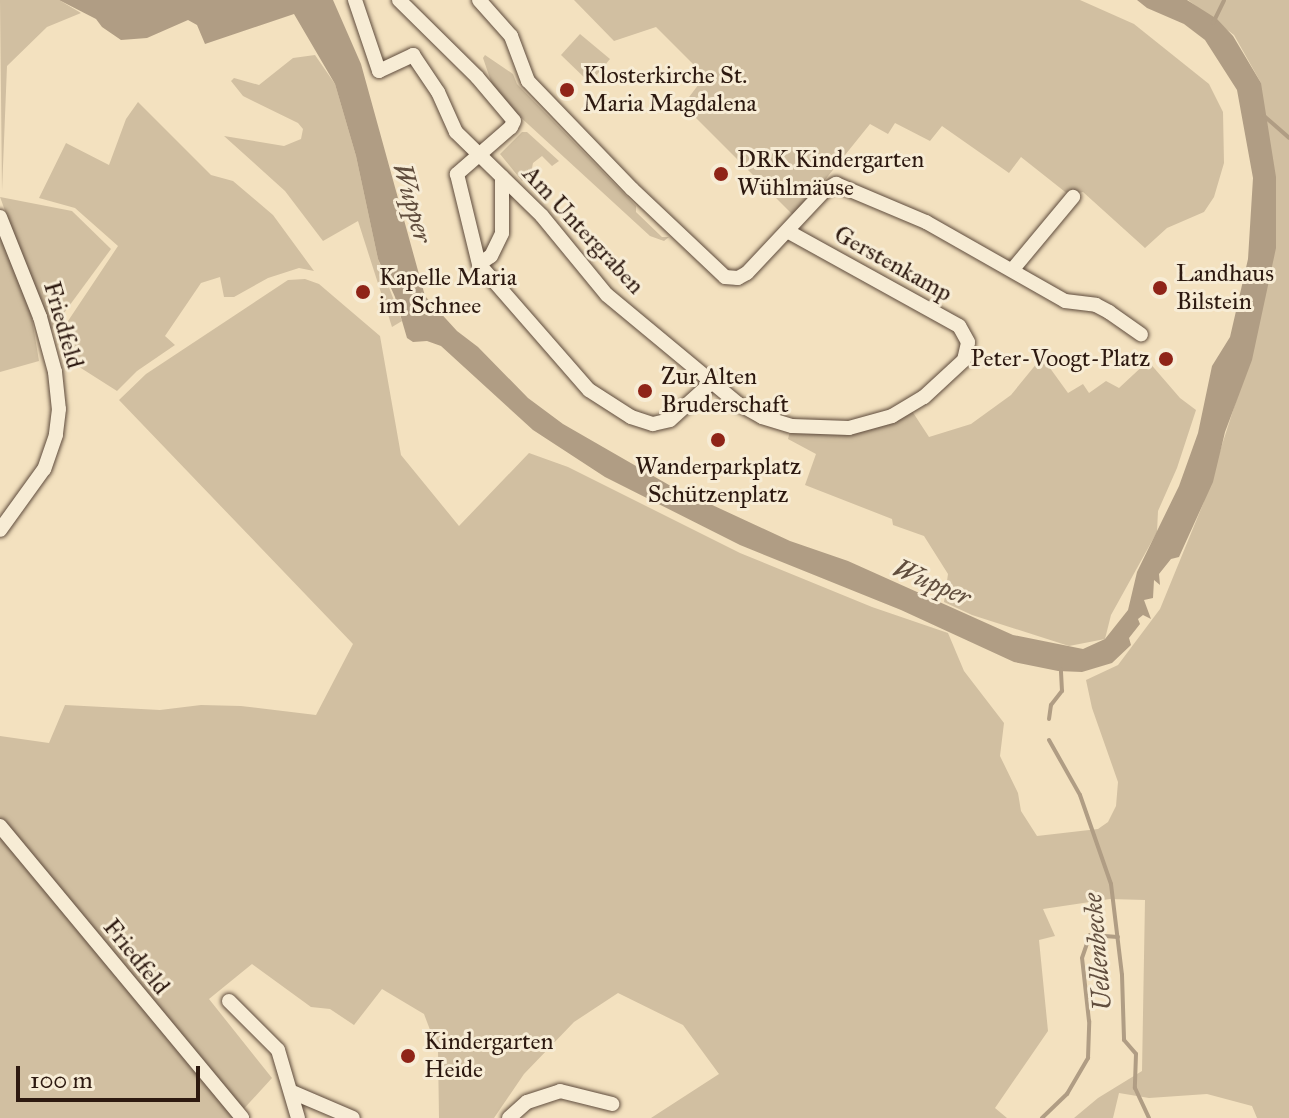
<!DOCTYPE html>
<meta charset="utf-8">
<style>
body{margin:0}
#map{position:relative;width:1289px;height:1118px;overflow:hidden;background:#f3e1bf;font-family:"IM FELL Great Primer",serif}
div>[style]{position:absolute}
.green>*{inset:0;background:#d1bfa1}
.water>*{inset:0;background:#b09d84}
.stream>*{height:4px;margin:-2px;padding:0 2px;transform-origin:2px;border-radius:2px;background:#b09d84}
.roads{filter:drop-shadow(0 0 2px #5e4b3c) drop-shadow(0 0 2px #5e4b3c)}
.minor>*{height:14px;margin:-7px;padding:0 7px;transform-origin:7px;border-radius:7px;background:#f7ecd5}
.dots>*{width:22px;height:22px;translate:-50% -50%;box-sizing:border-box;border:4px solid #f7ecd5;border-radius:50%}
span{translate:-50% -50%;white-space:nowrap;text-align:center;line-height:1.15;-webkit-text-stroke:6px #f7ecd5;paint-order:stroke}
.poi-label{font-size:24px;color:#2d1910}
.left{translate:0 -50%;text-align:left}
.right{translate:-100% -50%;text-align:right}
.street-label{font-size:24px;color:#2d1910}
.water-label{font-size:26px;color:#614e3e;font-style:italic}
.scale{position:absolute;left:16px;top:1066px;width:184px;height:36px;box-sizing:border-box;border:4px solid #2d1910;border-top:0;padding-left:10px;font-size:24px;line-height:28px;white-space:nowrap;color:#2d1910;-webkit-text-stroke:6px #f7ecd5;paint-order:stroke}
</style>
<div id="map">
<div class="green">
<div style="clip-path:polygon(0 0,59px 0,81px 13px,47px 27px,7px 66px,2px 191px)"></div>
<div style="clip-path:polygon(574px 0,1080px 0,1134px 24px,1209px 84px,1223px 112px,1224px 163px,1214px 197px,1204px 212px,1167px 228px,1145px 248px,1083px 192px,1069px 195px,1021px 157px,1009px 173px,942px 126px,930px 141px,895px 123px,888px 134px,870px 124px,795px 217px,683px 105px,705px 76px,656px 27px,614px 41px)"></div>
<div style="clip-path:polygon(1188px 0,1289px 0,1289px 1118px,1257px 1118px,1252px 1106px,1207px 1094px,1149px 1098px,1119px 1093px,1113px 1118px,1074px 1118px,1098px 1098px,1142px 1071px,1145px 900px,1110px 899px,1043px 909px,1055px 936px,1039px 940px,1048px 1031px,995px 1108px,1007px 1118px,651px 1118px,719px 1074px,683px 1025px,618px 993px,574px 1022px,524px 1074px,494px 1118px,439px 1118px,438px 1051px,424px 1014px,382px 989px,354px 1025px,330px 1009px,311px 1007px,252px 964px,209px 999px,272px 1078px,239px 1114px,242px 1118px,0 1118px,0 736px,49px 743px,65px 705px,160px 710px,201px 705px,241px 706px,316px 715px,353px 644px,119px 400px,146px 374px,288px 280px,305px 279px,319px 284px,380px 336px,401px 455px,459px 526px,529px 453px,568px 467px,740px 553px,872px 607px,948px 633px,964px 671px,1004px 723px,1000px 756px,1018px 793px,1021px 811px,1037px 836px,1098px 829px,1108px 822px,1116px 806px,1118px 782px,1092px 708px,1086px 680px,1118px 665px,1160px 609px,1203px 504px,1255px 342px,1261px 83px,1234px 35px)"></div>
<div style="clip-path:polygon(580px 34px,610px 59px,590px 83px,561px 55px)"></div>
<div style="clip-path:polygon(315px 55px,335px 84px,356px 156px,378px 259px,402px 321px,392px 327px,358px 221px,323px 241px,285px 191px,224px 136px,284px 146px,301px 139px,303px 129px,298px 123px,243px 96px,231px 81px,234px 78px,259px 85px,293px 58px)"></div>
<div style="clip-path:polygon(485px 55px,513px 74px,517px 84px,636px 206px,636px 212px,662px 237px,669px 237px,664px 241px,650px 236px,505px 103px,495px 93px,483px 58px)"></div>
<div style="clip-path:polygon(138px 102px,211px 175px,233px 181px,273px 215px,314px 271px,299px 268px,268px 278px,234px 297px,224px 297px,220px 277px,201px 283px,165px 336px,175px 345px,137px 371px,117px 391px,73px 363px,56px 339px,118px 246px,75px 208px,39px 198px,66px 143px,109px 165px,126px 119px)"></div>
<div style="clip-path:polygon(522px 132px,527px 132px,559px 161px,552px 166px,542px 156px,533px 163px,531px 173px,522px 181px,500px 154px)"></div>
<div style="clip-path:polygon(0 197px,72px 211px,111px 249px,50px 332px)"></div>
<div style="clip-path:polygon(0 235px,31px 313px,39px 361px,0 372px)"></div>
<div style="clip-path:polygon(1042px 357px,1068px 393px,1083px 384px,1089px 393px,1106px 381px,1119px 388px,1148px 361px,1180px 398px,1196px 410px,1177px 468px,1158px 511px,1157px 532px,1111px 615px,1105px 639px,1069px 646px,972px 615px,944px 602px,948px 574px,924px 536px,893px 525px,892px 519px,805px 485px,816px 454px,788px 439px,790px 431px,912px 411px,929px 437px,971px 424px,1011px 395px)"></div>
</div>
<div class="water">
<div style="clip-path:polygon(59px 0,333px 0,361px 64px,425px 296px,457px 331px,478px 347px,528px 398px,563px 424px,669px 485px,790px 541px,848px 561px,1013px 635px,1083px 649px,1105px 639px,1128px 610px,1137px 572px,1179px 486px,1198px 433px,1212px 366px,1230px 337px,1248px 259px,1253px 178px,1237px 90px,1205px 40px,1184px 24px,1147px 8px,1137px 0,1187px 0,1217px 19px,1233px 36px,1261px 83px,1276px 177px,1276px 248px,1252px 360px,1225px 432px,1213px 482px,1179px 557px,1171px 559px,1159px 574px,1160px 585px,1154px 580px,1153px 598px,1144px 600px,1151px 619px,1143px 615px,1138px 619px,1140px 624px,1129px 638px,1131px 645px,1112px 663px,1082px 672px,1058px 671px,1014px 662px,901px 610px,740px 545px,605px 477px,533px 430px,441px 346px,427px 341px,413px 342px,407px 338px,395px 297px,378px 259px,356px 156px,335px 84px,294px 14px,205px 44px,197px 25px,188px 20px,147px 38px,121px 40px,102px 27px,96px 19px)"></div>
</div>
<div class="stream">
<div style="left:1213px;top:23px;width:25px;rotate:-64deg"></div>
<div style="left:1264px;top:116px;width:33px;rotate:41deg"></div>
<div style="left:1049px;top:719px;width:14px;rotate:-82deg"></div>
<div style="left:1051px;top:705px;width:18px;rotate:-52deg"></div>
<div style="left:1062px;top:691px;width:22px;rotate:-93deg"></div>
<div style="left:1049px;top:740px;width:63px;rotate:60.6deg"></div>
<div style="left:1080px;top:795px;width:94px;rotate:70.8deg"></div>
<div style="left:1111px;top:884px;width:92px;rotate:83.1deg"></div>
<div style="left:1122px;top:975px;width:65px;rotate:88.2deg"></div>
<div style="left:1124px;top:1040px;width:18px;rotate:49deg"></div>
<div style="left:1136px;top:1054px;width:34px;rotate:92deg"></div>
<div style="left:1135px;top:1088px;width:33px;rotate:65deg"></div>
<div style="left:1042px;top:1118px;width:35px;rotate:-44deg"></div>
<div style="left:1067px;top:1094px;width:42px;rotate:-59.7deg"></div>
<div style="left:1088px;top:1058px;width:37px;rotate:-88deg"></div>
<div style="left:1089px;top:1021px;width:63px;rotate:-96.3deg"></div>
<div style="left:1082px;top:958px;width:24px;rotate:-71deg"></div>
<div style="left:1090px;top:935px;width:28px;rotate:4deg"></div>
</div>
<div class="roads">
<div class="minor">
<div style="left:355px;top:0;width:75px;rotate:71.3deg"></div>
<div style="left:379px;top:71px;width:38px;rotate:-25deg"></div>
<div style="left:413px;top:55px;width:45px;rotate:56deg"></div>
<div style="left:438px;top:92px;width:44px;rotate:65.8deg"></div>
<div style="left:456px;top:132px;width:120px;rotate:44.3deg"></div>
<div style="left:542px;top:216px;width:102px;rotate:50.6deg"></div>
<div style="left:607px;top:295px;width:169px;rotate:39.7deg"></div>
<div style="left:737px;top:403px;width:29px;rotate:29deg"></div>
<div style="left:762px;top:417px;width:31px;rotate:17deg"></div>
<div style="left:792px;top:426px;width:57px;rotate:2deg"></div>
<div style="left:849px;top:428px;width:45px;rotate:-15.6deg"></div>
<div style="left:892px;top:416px;width:37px;rotate:-31deg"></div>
<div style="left:924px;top:397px;width:54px;rotate:-42.8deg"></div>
<div style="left:964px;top:360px;width:18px;rotate:-77deg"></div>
<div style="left:968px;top:342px;width:18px;rotate:-119deg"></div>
<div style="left:959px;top:326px;width:194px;rotate:-151.1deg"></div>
<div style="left:399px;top:0;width:110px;rotate:44.6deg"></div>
<div style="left:477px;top:77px;width:57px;rotate:49.9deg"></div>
<div style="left:514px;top:121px;width:7px;rotate:117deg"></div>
<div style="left:511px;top:127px;width:72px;rotate:139deg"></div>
<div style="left:457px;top:174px;width:93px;rotate:76.3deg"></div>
<div style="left:479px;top:264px;width:167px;rotate:48.9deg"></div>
<div style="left:589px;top:390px;width:50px;rotate:32.7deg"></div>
<div style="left:631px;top:417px;width:23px;rotate:18deg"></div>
<div style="left:653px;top:424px;width:17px;rotate:-13deg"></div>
<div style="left:670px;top:420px;width:55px;rotate:-42.1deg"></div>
<div style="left:479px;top:0;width:48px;rotate:48.4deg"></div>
<div style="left:511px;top:36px;width:48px;rotate:69.3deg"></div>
<div style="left:528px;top:81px;width:150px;rotate:46.1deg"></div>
<div style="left:632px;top:189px;width:128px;rotate:43.4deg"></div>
<div style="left:725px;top:277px;width:13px;rotate:4deg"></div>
<div style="left:738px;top:278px;width:10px;rotate:-29deg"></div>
<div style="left:747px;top:273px;width:114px;rotate:-46.8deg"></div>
<div style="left:825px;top:190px;width:13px;rotate:-29deg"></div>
<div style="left:836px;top:184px;width:98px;rotate:22.9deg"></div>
<div style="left:926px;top:222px;width:160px;rotate:29.6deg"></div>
<div style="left:1065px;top:301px;width:31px;rotate:7deg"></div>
<div style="left:1096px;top:305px;width:15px;rotate:28deg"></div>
<div style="left:1109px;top:312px;width:39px;rotate:35deg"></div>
<div style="left:0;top:217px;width:108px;rotate:68.2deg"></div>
<div style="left:40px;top:317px;width:57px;rotate:74.7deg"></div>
<div style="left:55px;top:372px;width:37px;rotate:84deg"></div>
<div style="left:59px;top:409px;width:26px;rotate:97deg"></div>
<div style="left:56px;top:435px;width:36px;rotate:109deg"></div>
<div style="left:44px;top:469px;width:75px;rotate:125.8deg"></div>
<div style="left:479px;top:264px;width:14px;rotate:-34deg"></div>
<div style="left:491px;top:256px;width:25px;rotate:-64deg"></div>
<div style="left:502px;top:233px;width:56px;rotate:-90deg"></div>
<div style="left:1013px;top:269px;width:94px;rotate:-50.2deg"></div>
<div style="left:0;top:826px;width:379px;rotate:50.3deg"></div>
<div style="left:229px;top:1001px;width:69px;rotate:45deg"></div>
<div style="left:278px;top:1050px;width:71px;rotate:73.6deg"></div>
<div style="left:292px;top:1092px;width:66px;rotate:23.1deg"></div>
<div style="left:509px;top:1118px;width:24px;rotate:-42deg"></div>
<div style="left:527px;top:1102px;width:35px;rotate:-18deg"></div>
<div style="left:560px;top:1091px;width:54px;rotate:14deg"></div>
</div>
</div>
<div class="dots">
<div style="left:567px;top:90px;background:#8f2418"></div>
<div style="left:721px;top:174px;background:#8f2418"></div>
<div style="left:1160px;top:288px;background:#8f2418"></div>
<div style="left:363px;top:292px;background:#8f2418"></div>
<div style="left:1166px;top:359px;background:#8f2418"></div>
<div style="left:645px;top:391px;background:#8f2418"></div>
<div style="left:718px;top:440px;background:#8f2418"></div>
<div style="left:408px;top:1056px;background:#8f2418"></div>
</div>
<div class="poi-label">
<span class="left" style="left:583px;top:90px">Klosterkirche St.<br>Maria Magdalena</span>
<span class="left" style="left:737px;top:174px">DRK Kindergarten<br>Wühlmäuse</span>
<span class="left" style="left:1176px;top:288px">Landhaus<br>Bilstein</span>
<span class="left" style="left:379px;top:292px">Kapelle Maria<br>im Schnee</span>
<span class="right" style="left:1150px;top:359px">Peter-Voogt-Platz</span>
<span class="left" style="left:661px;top:391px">Zur Alten<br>Bruderschaft</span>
<span style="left:718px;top:481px">Wanderparkplatz<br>Schützenplatz</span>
<span class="left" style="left:424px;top:1056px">Kindergarten<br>Heide</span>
</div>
<div class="street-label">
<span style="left:583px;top:230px;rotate:47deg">Am Untergraben</span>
<span style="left:893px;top:264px;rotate:29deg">Gerstenkamp</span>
<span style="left:63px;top:325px;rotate:74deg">Friedfeld</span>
<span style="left:136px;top:957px;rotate:51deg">Friedfeld</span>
</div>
<div class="water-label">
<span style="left:412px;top:203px;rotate:74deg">Wupper</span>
<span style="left:932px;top:583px;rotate:23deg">Wupper</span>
<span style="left:1098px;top:952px;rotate:-95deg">Uellenbecke</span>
</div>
<div class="scale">100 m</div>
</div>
